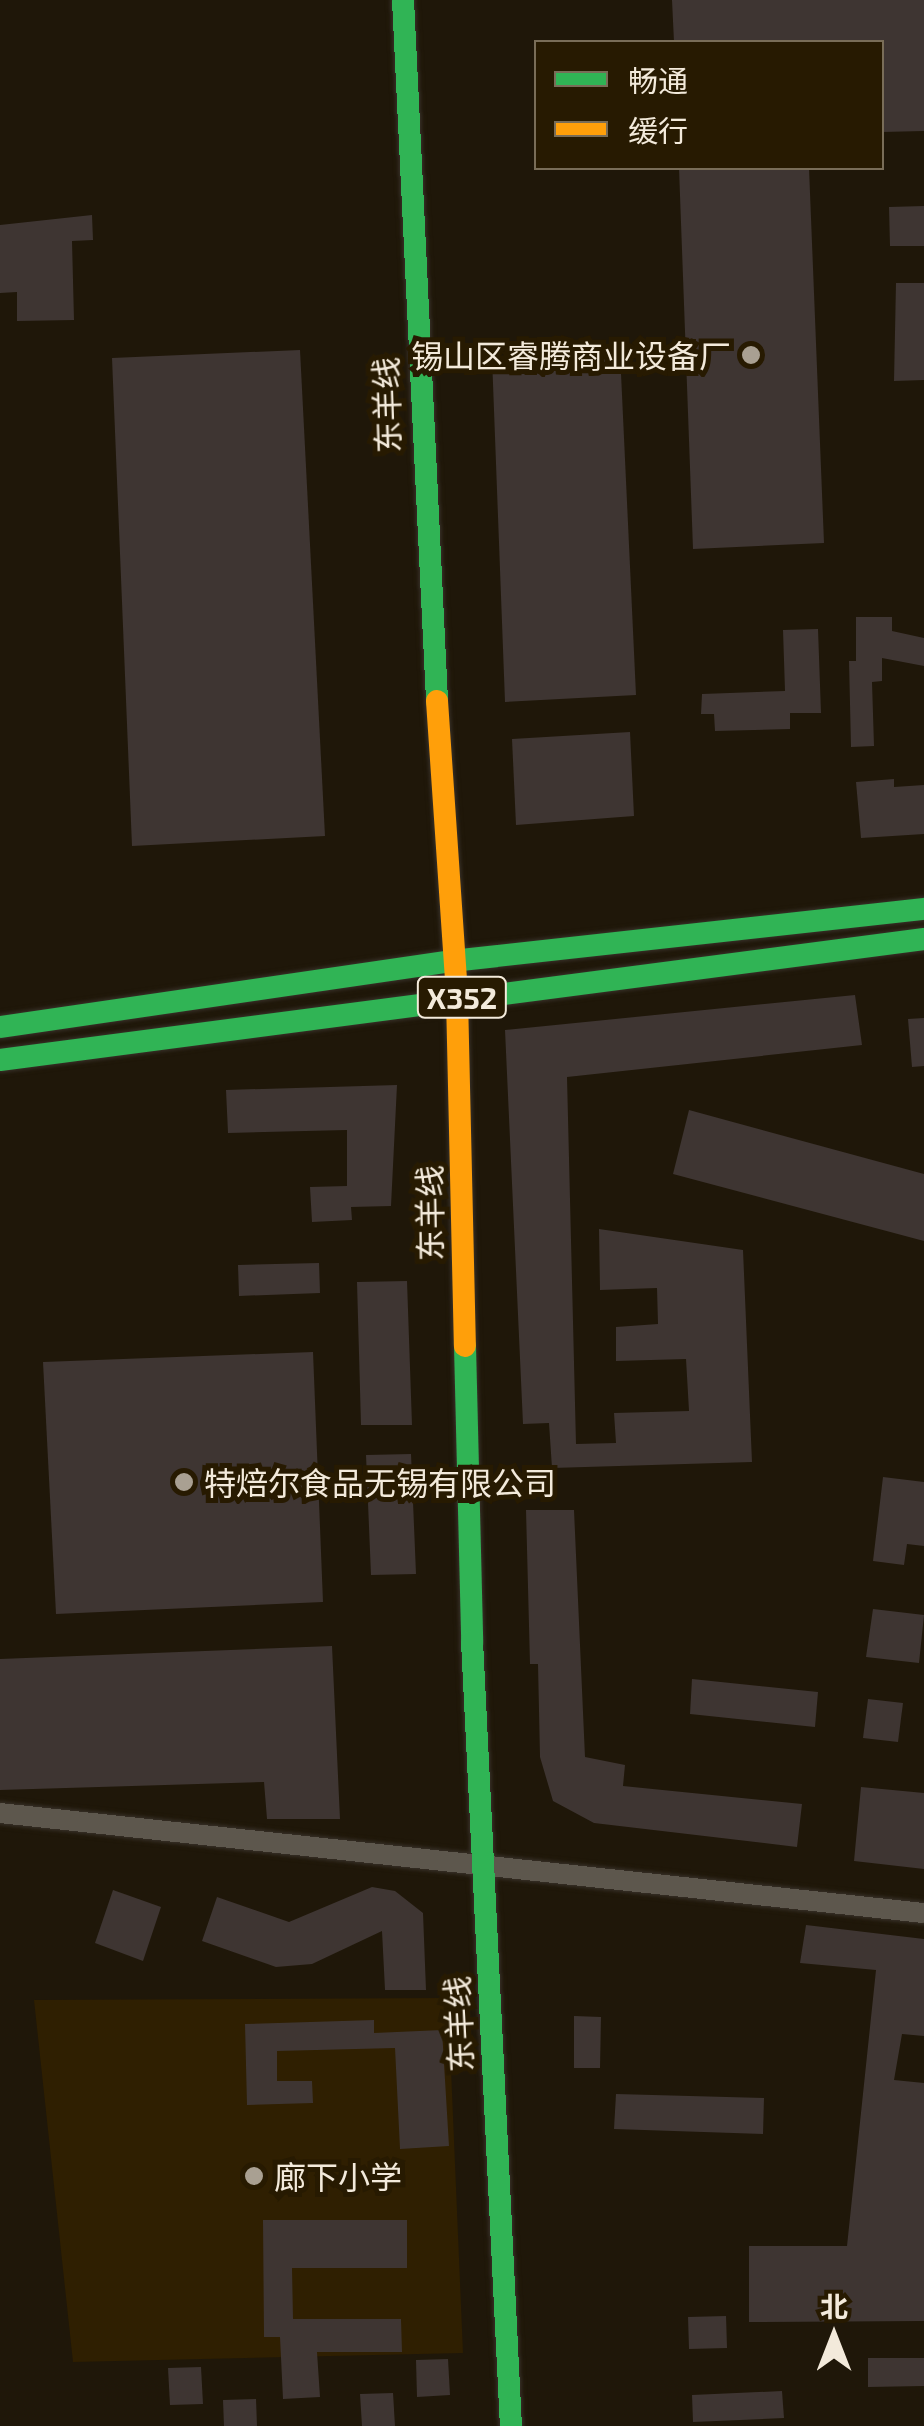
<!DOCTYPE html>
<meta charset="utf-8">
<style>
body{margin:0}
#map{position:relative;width:924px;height:2426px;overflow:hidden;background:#1f1709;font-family:"Exo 2","Noto Sans SC",sans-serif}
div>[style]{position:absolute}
.built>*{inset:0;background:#2f1f01}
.building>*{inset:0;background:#3e3532}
.roads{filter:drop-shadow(0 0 2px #383129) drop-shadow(0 0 2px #383129)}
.street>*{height:20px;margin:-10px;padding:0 10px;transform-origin:10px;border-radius:10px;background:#5d574d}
.fast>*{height:22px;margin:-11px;padding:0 11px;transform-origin:11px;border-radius:11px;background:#30b455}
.slow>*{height:22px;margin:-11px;padding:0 11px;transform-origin:11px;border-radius:11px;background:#ff9f0a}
.dots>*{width:28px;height:28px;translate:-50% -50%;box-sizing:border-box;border:5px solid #271a01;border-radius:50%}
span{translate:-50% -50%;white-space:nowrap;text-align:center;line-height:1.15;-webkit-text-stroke:10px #271a01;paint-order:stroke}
.shield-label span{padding:2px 8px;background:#271a01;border:2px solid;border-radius:8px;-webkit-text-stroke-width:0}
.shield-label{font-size:30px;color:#f3eadb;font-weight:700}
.poi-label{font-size:32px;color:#f3eadb}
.right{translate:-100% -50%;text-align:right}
.left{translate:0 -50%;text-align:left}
.street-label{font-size:32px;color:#f3eadb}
.legend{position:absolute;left:534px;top:40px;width:350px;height:130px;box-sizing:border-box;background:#271a01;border:2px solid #796d58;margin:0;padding:12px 18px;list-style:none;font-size:30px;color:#f3eadb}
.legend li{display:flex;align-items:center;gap:20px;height:50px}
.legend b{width:50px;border:2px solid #796d58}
.north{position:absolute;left:784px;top:2286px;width:100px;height:100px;-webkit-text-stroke:8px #271a01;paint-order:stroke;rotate:0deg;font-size:28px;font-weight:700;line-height:40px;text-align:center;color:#f3eadb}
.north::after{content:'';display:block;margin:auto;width:35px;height:45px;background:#f3eadb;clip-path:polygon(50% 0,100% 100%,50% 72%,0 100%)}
</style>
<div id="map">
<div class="built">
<div style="clip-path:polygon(448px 1998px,463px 2353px,73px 2362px,34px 2000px)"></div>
</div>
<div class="building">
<div style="clip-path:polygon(672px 0,924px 0,924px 131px,882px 132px,882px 42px,674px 42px)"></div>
<div style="clip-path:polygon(679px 168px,809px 168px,824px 543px,693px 549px)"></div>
<div style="clip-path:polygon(924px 206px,924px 246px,890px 246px,889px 207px)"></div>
<div style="clip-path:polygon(92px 215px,93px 240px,72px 241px,74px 320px,17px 321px,17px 292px,0 293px,0 225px)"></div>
<div style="clip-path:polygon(896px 283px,924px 283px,924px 380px,894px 381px)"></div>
<div style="clip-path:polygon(300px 350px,325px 836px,132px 846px,112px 358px)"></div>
<div style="clip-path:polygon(620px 352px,636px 695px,505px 702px,492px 357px)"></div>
<div style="clip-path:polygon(856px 617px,892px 617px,892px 631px,924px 638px,924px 666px,882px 658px,882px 681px,872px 682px,874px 746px,851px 747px,849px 661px,856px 661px)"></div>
<div style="clip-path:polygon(818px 629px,821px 713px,790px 713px,790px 729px,715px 731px,714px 714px,701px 714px,702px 694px,785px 691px,783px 630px)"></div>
<div style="clip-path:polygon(630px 732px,634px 816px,516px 825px,512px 739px)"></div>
<div style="clip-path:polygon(894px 779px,894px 787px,924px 785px,924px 834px,861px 838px,856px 782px)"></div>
<div style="clip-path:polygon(855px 995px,862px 1045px,567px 1077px,576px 1444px,616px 1443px,614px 1413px,689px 1411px,686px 1359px,616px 1361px,616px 1327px,658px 1324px,657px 1288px,600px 1290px,599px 1229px,743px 1250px,752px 1462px,552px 1468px,549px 1423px,523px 1424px,505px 1030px)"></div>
<div style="clip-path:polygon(924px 1018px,924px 1066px,912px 1067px,908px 1019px)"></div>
<div style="clip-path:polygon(397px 1085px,391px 1206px,351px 1207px,352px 1220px,312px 1222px,310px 1187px,347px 1186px,347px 1130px,228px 1133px,226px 1090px)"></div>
<div style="clip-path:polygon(689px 1110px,924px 1174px,924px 1241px,673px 1174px)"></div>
<div style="clip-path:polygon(319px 1263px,320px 1293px,239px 1296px,238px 1265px)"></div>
<div style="clip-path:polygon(407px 1281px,412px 1425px,361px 1425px,357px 1282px)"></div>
<div style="clip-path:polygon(313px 1352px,323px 1602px,56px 1614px,43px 1362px)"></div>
<div style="clip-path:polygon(411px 1454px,416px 1574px,371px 1575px,366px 1455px)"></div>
<div style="clip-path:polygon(883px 1477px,924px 1482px,924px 1546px,907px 1544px,904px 1565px,873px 1561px)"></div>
<div style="clip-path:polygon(526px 1510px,574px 1510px,585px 1757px,625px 1765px,623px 1786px,802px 1804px,797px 1847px,594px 1823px,553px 1801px,540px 1757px,538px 1664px,530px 1664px)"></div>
<div style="clip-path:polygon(873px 1609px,924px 1615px,919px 1663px,866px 1657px)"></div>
<div style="clip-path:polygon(332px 1646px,340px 1819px,267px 1819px,264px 1782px,0 1790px,0 1659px)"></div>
<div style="clip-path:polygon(692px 1679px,818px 1692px,815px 1727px,690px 1714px)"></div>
<div style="clip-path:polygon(868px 1699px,903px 1703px,898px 1742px,863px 1738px)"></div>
<div style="clip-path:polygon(861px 1787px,924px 1793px,924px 1869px,854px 1861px)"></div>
<div style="clip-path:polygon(372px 1887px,395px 1891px,423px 1913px,426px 1990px,385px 1990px,382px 1931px,312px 1964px,276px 1967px,202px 1941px,217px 1897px,289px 1922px)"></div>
<div style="clip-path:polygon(113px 1890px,161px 1907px,143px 1961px,95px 1943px)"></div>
<div style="clip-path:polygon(806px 1925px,924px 1939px,924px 2036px,902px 2034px,894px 2080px,924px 2083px,924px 2321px,749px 2322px,749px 2246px,847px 2246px,876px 1970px,800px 1963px)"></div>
<div style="clip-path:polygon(574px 2016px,601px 2017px,600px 2068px,574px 2068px)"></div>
<div style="clip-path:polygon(374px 2020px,374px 2033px,442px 2030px,449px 2146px,400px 2149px,395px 2048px,277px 2051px,277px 2081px,312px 2081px,313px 2103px,247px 2105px,245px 2024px)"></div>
<div style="clip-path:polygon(616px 2094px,764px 2098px,763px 2134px,614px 2129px)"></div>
<div style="clip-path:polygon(263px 2220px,407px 2220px,407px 2268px,292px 2268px,293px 2319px,401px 2319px,402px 2352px,317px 2352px,320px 2397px,283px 2399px,280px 2337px,264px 2337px)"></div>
<div style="clip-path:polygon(726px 2316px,727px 2348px,689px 2349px,688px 2317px)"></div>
<div style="clip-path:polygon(868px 2358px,924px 2358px,924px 2386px,868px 2387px)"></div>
<div style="clip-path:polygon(448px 2359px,450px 2395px,417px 2397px,416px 2360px)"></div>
<div style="clip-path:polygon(201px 2367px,203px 2404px,170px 2405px,168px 2368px)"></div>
<div style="clip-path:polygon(782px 2391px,784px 2418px,693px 2422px,692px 2395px)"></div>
<div style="clip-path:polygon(393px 2393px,395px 2426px,362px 2426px,360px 2394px)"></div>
<div style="clip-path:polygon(256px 2399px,257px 2426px,224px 2426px,223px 2400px)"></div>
</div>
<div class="roads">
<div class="street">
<div style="left:0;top:1813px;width:929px;rotate:6.18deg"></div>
</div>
<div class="fast">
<div style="left:403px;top:0;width:702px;rotate:87.22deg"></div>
<div style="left:0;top:1027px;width:457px;rotate:-8.3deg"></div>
<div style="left:452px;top:961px;width:475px;rotate:-6.3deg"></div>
<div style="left:0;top:1060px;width:932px;rotate:-7.46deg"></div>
<div style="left:465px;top:1346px;width:295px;rotate:88.6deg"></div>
<div style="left:472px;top:1641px;width:786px;rotate:87.16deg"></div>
</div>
<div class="slow">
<div style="left:437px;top:701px;width:298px;rotate:86.1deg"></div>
<div style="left:457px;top:998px;width:348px;rotate:88.7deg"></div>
</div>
</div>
<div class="dots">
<div style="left:751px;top:355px;background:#a9a092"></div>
<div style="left:184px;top:1482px;background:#a9a092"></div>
<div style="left:254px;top:2176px;background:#a9a092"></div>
</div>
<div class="shield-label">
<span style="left:462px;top:997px">X352</span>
</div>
<div class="poi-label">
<span class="right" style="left:731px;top:355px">锡山区睿腾商业设备厂</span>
<span class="left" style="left:204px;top:1482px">特焙尔食品无锡有限公司</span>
<span class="left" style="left:274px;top:2176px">廊下小学</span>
</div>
<div class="street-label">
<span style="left:386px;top:405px;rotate:-92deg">东羊线</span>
<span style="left:429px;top:1213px;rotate:-91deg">东羊线</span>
<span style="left:458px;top:2024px;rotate:-93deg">东羊线</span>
</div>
<ul class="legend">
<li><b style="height:12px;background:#30b455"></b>畅通</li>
<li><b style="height:12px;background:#ff9f0a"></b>缓行</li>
</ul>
<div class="north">北</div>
</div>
